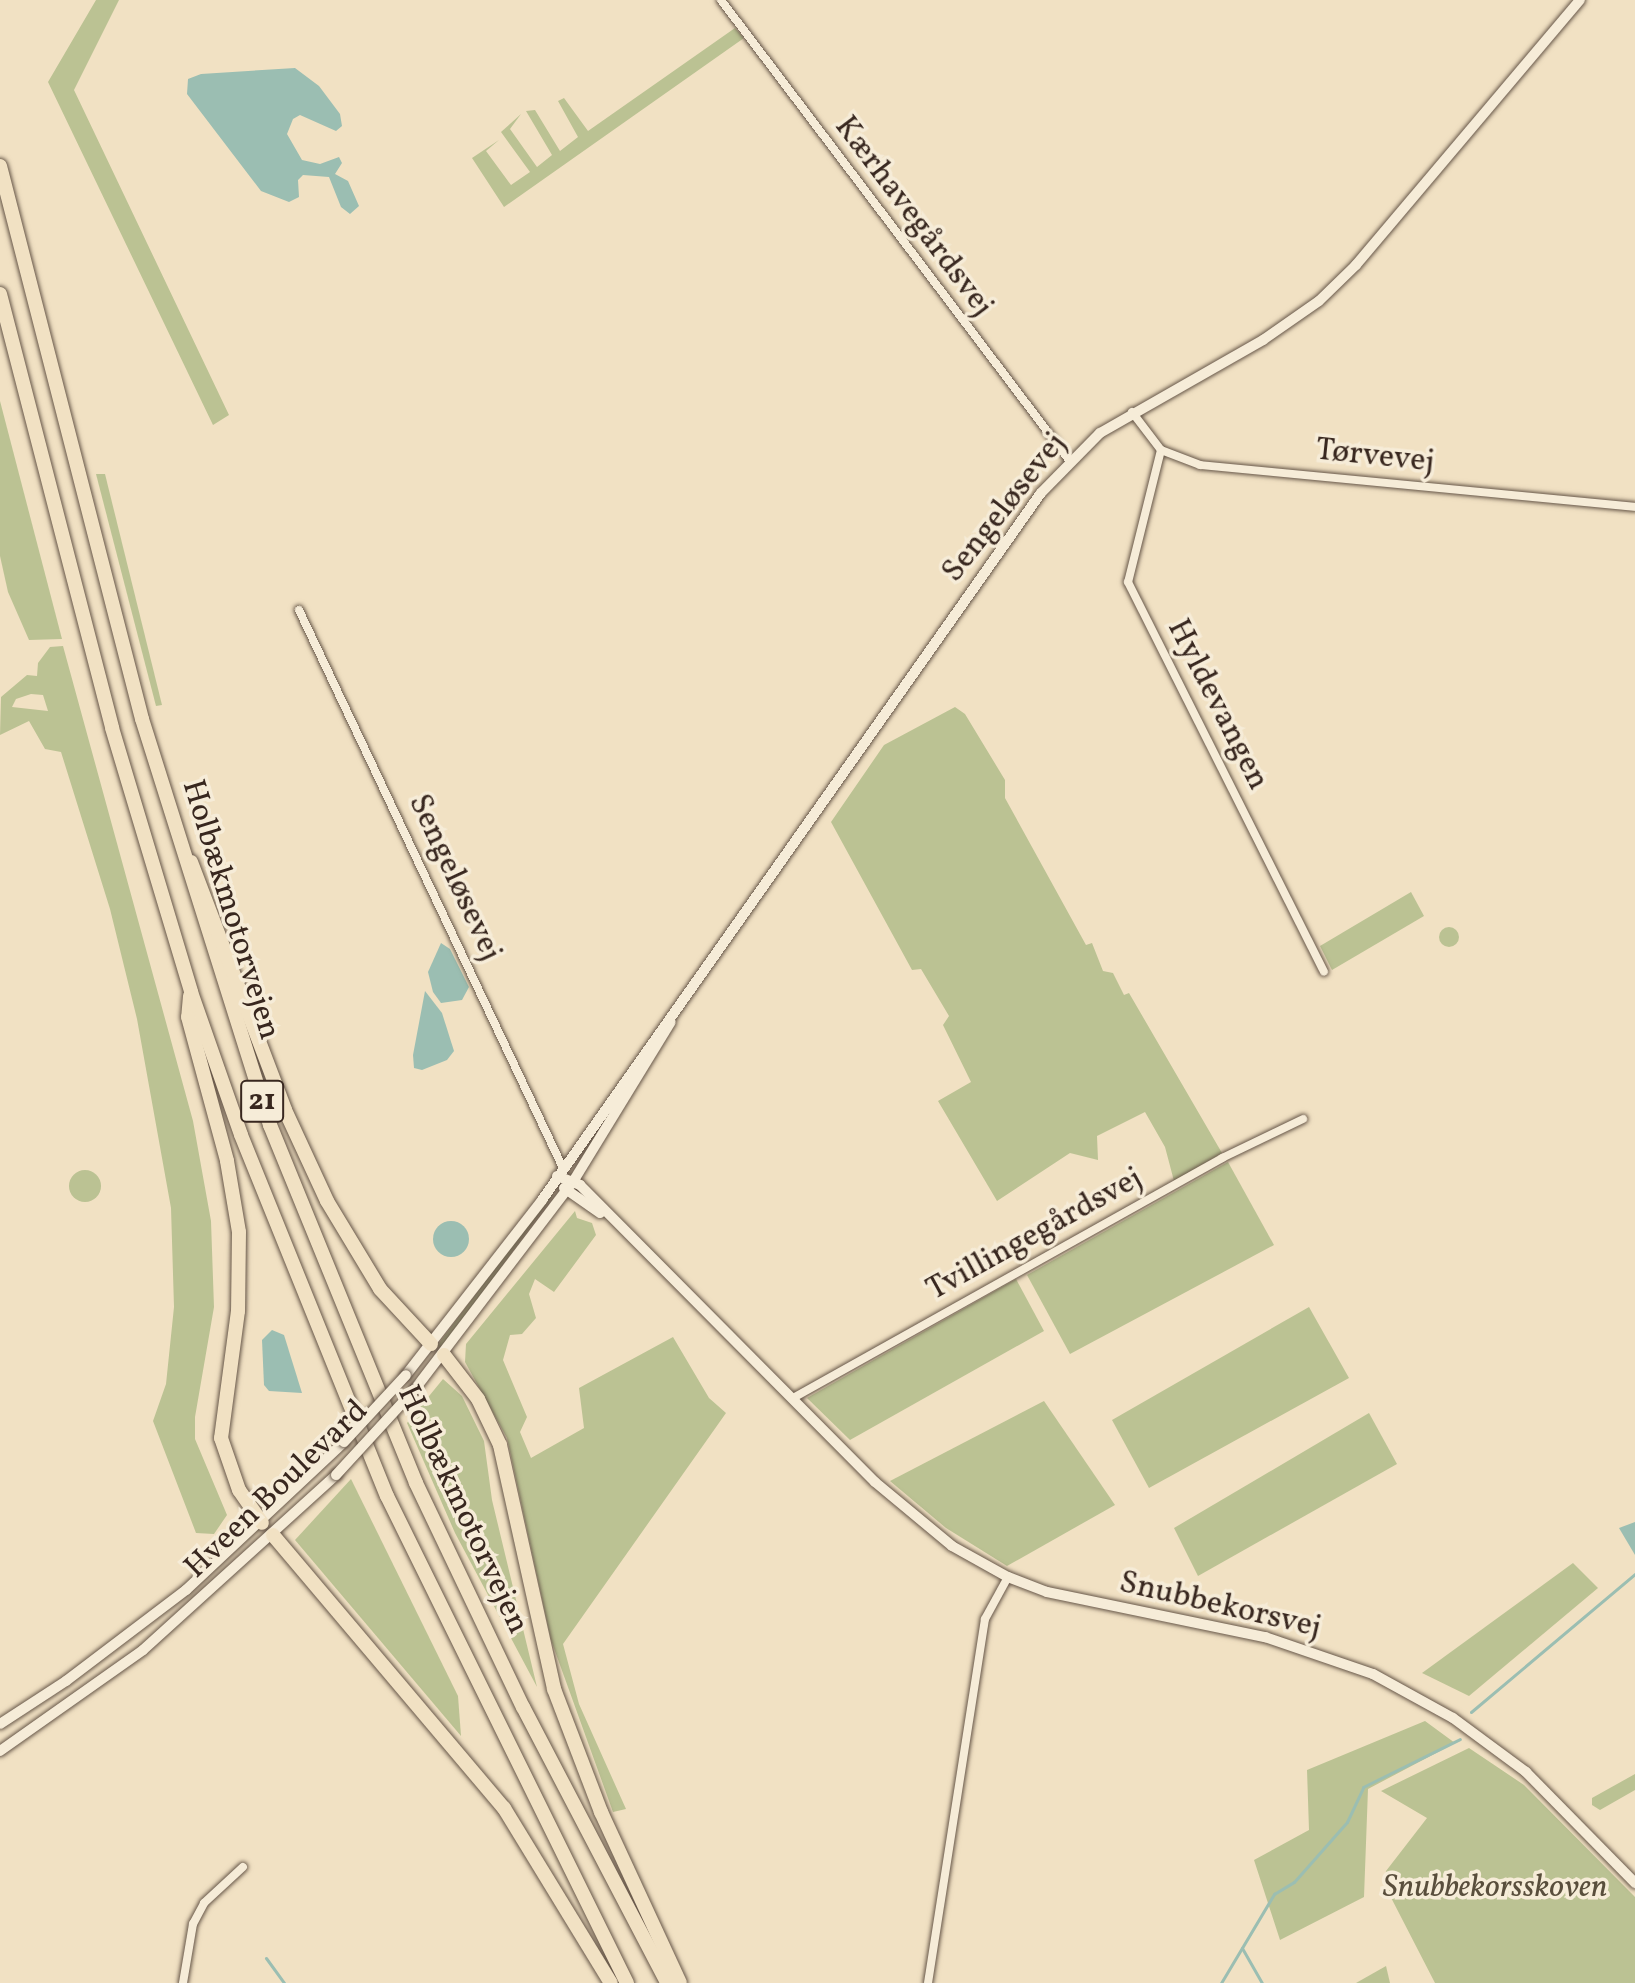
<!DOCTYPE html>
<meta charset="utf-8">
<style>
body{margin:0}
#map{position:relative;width:1635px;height:1983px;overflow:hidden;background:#f1e1c3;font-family:Vollkorn,serif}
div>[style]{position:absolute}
.green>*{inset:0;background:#bbc293}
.round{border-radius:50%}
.water>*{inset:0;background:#9bbeb2}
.stream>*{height:3px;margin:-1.5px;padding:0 1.5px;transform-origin:1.5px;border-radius:1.5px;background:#9bbeb2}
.roads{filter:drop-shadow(0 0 2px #665648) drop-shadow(0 0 2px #665648)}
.minor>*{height:8px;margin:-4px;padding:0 4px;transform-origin:4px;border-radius:4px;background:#f6ecd8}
.tertiary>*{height:10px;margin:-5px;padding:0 5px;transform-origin:5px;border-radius:5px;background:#f6ecd8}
.motorway>*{height:14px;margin:-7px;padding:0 7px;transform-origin:7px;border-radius:7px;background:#f1e1c3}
.bridges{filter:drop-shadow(0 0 2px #665648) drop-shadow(0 0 2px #665648)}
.tertiary-bridge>*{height:10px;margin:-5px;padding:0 5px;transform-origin:5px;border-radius:5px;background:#f6ecd8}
span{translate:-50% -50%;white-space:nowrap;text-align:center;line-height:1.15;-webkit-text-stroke:7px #f6ecd8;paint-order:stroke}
.shield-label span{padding:2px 6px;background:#f6ecd8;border:2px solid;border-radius:6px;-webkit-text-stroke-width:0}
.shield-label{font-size:30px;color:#38271f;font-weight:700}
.street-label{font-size:32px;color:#38271f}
.park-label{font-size:32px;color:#594e3c;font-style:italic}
</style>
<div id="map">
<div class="green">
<div style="clip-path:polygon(96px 0,119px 0,74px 90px,229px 415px,213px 425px,48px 82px)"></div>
<div style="clip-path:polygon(735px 28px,744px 38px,504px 207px,472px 158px,499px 140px,486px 151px,511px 185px,530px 172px,501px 132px,521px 114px,510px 129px,537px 167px,552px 155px,526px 111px,535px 110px,560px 151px,578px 137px,558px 101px,564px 98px,588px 131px)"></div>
<div style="clip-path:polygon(0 401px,62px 639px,29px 640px,8px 592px,0 556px)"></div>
<div style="clip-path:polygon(96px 474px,105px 474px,162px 705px,156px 706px)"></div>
<div style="clip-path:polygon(evenodd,63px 646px,193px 1121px,211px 1221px,214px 1307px,195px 1417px,195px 1439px,227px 1515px,214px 1534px,196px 1533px,153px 1421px,166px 1384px,174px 1307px,171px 1208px,137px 1019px,110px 909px,61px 752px,45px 749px,29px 721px,0 735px,1px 697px,27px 675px,37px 676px,38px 663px,50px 647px,63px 646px,31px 694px,43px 695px,48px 711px,12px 707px,16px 699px,31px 694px)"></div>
<div style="clip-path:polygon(955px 707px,965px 714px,1005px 780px,1005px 798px,1086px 945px,1092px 943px,1103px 971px,1113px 973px,1124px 995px,1129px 993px,1222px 1153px,1174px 1181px,1165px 1147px,1145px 1112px,1097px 1136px,1098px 1160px,1070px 1153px,997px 1201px,938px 1101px,971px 1082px,943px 1025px,949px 1016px,921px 969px,912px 970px,831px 822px,884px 745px)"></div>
<div style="clip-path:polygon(1411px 892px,1424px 916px,1332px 970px,1320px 946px)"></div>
<div class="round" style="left:1439px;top:927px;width:20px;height:20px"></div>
<div style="clip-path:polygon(1228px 1162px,1274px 1245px,1070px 1354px,1027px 1275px)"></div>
<div class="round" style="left:69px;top:1170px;width:32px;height:32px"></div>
<div style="clip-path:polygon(554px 1194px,443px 1348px,437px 1346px,540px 1208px)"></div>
<div style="clip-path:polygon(575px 1211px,577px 1218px,592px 1223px,596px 1235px,554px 1292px,535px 1279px,529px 1294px,536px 1318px,522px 1334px,510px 1335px,503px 1360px,527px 1417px,520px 1432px,531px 1458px,584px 1428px,579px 1388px,673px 1337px,709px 1398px,726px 1413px,563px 1644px,579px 1704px,626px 1809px,613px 1812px,551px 1640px,507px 1438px,465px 1362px,466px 1344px)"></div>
<div style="clip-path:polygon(1016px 1279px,1044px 1331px,850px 1440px,807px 1398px)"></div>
<div style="clip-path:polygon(1309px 1307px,1349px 1378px,1149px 1488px,1112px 1420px)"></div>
<div style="clip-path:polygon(443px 1379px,462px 1396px,484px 1441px,492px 1500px,537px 1687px,455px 1533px,407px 1423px)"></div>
<div style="clip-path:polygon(1044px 1401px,1115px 1505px,1007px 1566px,946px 1528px,890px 1481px)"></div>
<div style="clip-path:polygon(1369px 1413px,1397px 1464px,1198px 1576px,1174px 1528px)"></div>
<div style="clip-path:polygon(351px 1479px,458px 1696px,461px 1736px,295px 1540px)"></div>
<div style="clip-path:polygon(1573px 1563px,1598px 1588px,1469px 1696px,1422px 1673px)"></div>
<div style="clip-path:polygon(1425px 1721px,1455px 1743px,1368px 1789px,1364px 1897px,1280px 1940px,1254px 1860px,1309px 1830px,1307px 1770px)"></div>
<div style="clip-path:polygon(1469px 1748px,1524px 1785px,1635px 1897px,1635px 1983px,1435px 1983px,1384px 1884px,1386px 1871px,1427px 1818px,1381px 1791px)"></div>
<div style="clip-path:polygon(1635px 1774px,1635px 1790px,1600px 1810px,1592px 1805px,1592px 1798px)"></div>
<div style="clip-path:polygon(1386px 1966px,1390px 1983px,1356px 1983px)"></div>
</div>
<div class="water">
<div style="clip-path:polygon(295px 68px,319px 86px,340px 114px,342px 126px,336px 131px,300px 115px,293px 119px,287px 134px,302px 160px,320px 164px,339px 157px,342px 163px,335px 174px,348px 181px,359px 206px,350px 214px,341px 207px,329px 177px,303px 175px,298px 180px,299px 197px,289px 202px,261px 191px,187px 94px,188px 79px,201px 74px)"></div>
<div style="clip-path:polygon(441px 943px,450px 949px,469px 987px,462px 1000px,441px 1003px,433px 992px,428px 972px)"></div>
<div style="clip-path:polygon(425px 991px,442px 1013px,454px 1051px,447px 1060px,422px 1070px,414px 1068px,413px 1055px)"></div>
<div class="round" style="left:433px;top:1221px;width:36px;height:36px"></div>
<div style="clip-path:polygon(272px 1330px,284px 1335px,302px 1393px,269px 1391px,264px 1385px,262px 1340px)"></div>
<div style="clip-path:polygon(1635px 1522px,1635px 1555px,1619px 1528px)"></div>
</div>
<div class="stream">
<div style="left:1471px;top:1712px;width:214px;rotate:-40.1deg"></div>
<div style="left:1242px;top:1948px;width:40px;rotate:60.3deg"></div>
<div style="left:266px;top:1958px;width:31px;rotate:54deg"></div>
<div style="left:1221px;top:1983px;width:104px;rotate:-59.2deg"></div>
<div style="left:1274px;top:1894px;width:23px;rotate:-31deg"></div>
<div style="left:1294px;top:1882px;width:80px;rotate:-48.5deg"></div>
<div style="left:1347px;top:1822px;width:38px;rotate:-65deg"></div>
<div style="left:1363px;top:1787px;width:108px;rotate:-26.3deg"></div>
</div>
<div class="roads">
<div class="minor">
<div style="left:721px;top:0;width:577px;rotate:52.89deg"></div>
<div style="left:1132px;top:412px;width:48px;rotate:52.7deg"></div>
<div style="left:1161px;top:450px;width:42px;rotate:21deg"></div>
<div style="left:1200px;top:465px;width:437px;rotate:5.5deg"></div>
<div style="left:1161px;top:450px;width:136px;rotate:104deg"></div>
<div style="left:1128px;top:582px;width:436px;rotate:63.3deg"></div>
<div style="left:299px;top:610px;width:617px;rotate:64.68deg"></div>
<div style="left:793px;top:1398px;width:492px;rotate:-29.2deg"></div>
<div style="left:1222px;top:1158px;width:90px;rotate:-25.7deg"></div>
<div style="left:183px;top:1983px;width:60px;rotate:-80.4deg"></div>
<div style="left:193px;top:1924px;width:24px;rotate:-62deg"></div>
<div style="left:204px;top:1903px;width:53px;rotate:-42.7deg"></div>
<div style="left:928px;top:1983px;width:368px;rotate:-81.1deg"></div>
<div style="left:985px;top:1619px;width:48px;rotate:-61.3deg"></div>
</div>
<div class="tertiary">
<div style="left:557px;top:1176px;width:25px;rotate:21deg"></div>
<div style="left:580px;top:1185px;width:419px;rotate:45.2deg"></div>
<div style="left:875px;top:1482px;width:100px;rotate:39.7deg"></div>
<div style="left:952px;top:1546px;width:64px;rotate:29deg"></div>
<div style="left:1008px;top:1577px;width:42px;rotate:21deg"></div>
<div style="left:1047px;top:1592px;width:223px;rotate:11.7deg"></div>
<div style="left:1265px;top:1637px;width:114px;rotate:18.9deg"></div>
<div style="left:1373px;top:1674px;width:91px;rotate:28.8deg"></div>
<div style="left:1453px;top:1718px;width:91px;rotate:36.5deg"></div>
<div style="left:1526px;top:1772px;width:156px;rotate:45.5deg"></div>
<div style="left:564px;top:1188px;width:44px;rotate:34.8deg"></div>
<div style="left:406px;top:1375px;width:222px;rotate:-52.1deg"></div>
<div style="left:542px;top:1200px;width:865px;rotate:-54.79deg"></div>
<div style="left:1041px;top:493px;width:84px;rotate:-45.5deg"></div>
<div style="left:1100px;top:433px;width:188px;rotate:-29.7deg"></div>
<div style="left:1263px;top:340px;width:68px;rotate:-34.9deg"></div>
<div style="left:1319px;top:301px;width:52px;rotate:-44.2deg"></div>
<div style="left:1356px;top:265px;width:347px;rotate:-49.8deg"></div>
<div style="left:415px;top:1389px;width:263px;rotate:-52.7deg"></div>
<div style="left:574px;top:1180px;width:185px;rotate:-58.5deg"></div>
<div style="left:0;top:1724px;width:79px;rotate:-33.1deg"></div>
<div style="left:66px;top:1681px;width:151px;rotate:-37.2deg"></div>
<div style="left:186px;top:1590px;width:216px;rotate:-43.1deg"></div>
<div style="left:0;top:1751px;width:175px;rotate:-35.2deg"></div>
<div style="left:143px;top:1650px;width:261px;rotate:-42.2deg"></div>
</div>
<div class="motorway">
<div style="left:0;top:166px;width:571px;rotate:75.6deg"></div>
<div style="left:142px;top:719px;width:426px;rotate:72.5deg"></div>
<div style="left:270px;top:1125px;width:387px;rotate:67.8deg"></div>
<div style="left:416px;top:1483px;width:248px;rotate:64.5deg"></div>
<div style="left:523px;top:1707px;width:311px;rotate:62.4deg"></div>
<div style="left:0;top:294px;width:448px;rotate:75.5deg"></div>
<div style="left:112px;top:728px;width:276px;rotate:73.3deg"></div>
<div style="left:191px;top:992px;width:151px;rotate:70.7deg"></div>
<div style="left:241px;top:1135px;width:389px;rotate:68deg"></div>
<div style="left:387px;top:1496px;width:543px;rotate:63.77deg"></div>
<div style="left:191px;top:862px;width:265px;rotate:69.2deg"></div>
<div style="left:285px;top:1110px;width:100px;rotate:65.2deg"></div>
<div style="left:327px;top:1201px;width:103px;rotate:58.9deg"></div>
<div style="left:380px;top:1289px;width:75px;rotate:47.2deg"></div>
<div style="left:190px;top:996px;width:21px;rotate:95deg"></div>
<div style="left:188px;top:1017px;width:149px;rotate:74.8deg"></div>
<div style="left:227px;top:1161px;width:72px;rotate:80.4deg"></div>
<div style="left:239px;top:1232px;width:79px;rotate:90.7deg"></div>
<div style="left:238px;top:1311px;width:128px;rotate:97.6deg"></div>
<div style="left:221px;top:1438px;width:55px;rotate:70.9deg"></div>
<div style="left:239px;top:1490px;width:40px;rotate:55.1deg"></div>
<div style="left:444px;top:1355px;width:56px;rotate:52.3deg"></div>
<div style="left:478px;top:1399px;width:51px;rotate:64.4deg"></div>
<div style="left:500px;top:1445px;width:250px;rotate:77.5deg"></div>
<div style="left:554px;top:1689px;width:132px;rotate:69.1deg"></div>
<div style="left:601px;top:1812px;width:188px;rotate:65.2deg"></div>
<div style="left:273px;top:1535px;width:358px;rotate:49.8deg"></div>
<div style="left:504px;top:1808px;width:205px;rotate:58.6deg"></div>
</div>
</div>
<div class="bridges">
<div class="tertiary-bridge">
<div style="left:344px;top:1442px;width:91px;rotate:-47.2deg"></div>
<div style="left:336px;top:1475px;width:117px;rotate:-47.4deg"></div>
</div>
</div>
<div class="shield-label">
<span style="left:262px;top:1101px">21</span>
</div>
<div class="street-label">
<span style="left:913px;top:217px;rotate:53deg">Kærhavegårdsvej</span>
<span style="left:1375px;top:457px;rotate:6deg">Tørvevej</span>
<span style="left:1005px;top:508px;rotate:-52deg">Sengeløsevej</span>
<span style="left:1217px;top:705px;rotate:63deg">Hyldevangen</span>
<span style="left:454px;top:878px;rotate:65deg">Sengeløsevej</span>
<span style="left:230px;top:910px;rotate:73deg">Holbækmotorvejen</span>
<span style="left:1035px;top:1235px;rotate:-29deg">Tvillingegårdsvej</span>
<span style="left:277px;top:1490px;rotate:-44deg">Hveen Boulevard</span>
<span style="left:462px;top:1510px;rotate:65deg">Holbækmotorvejen</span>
<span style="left:1220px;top:1606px;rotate:13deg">Snubbekorsvej</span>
</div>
<div class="park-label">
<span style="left:1495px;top:1888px">Snubbekorsskoven</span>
</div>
</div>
